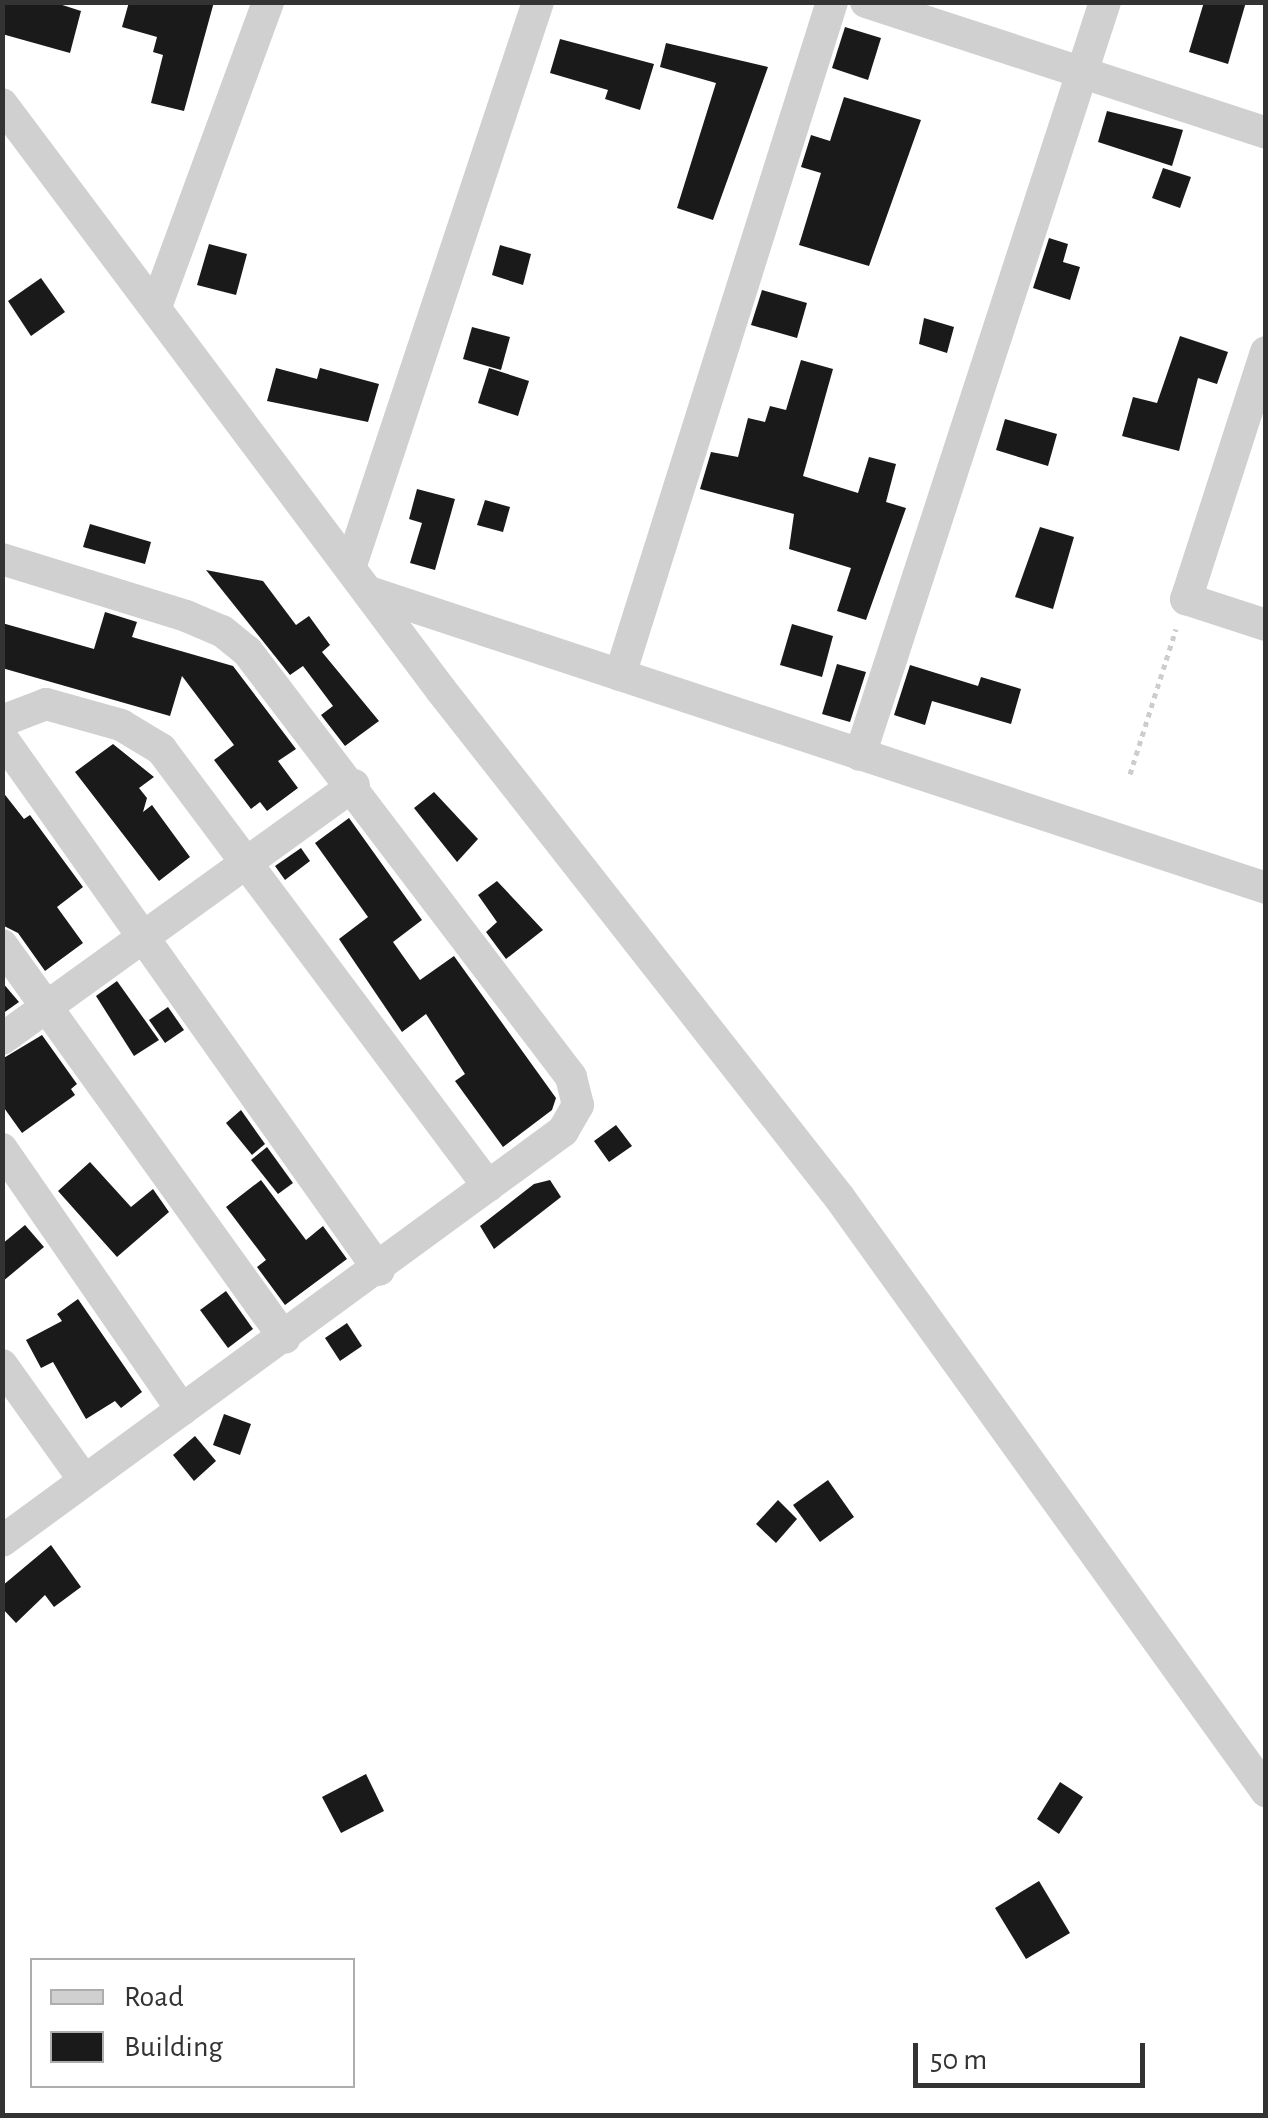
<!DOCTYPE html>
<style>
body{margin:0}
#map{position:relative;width:1268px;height:2118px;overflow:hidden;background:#fff;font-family:"Alegreya Sans",sans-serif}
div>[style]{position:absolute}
.building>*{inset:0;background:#1a1a1a}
.path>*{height:5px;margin-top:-2.5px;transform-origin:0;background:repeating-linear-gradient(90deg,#cdcdcd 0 5px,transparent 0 10px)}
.minor>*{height:32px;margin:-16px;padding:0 16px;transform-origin:16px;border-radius:16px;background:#d0d0d0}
span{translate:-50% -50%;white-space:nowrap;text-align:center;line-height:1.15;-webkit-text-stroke:10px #fff;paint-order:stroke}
.frame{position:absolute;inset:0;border:5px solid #333;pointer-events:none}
.legend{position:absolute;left:30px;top:1958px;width:325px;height:130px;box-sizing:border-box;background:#fff;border:2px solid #adadad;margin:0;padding:12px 18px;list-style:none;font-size:30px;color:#333}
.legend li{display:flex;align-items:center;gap:20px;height:50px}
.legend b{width:50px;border:2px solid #adadad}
.scale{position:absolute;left:913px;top:2043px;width:232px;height:45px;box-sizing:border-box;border:5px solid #333;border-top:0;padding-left:12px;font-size:30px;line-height:35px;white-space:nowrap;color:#333;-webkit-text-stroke:8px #fff;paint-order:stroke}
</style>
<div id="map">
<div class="building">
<div style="clip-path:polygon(2px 2px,53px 2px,81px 11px,70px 53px,2px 34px)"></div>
<div style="clip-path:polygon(129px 2px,214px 2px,184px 111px,151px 103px,163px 55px,153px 52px,157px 37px,122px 27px)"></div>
<div style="clip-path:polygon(1204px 2px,1246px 2px,1228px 64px,1189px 52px)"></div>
<div style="clip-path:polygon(845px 27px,881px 38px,868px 80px,832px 68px)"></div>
<div style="clip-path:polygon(560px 39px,654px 64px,640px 110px,605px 99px,608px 90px,550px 73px)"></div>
<div style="clip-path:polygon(666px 43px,768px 67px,713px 220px,677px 208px,716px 83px,660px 67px)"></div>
<div style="clip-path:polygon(844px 97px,921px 120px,869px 266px,799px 245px,821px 173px,801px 167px,811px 135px,830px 141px)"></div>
<div style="clip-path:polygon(1107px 111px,1183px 130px,1172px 166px,1098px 142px)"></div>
<div style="clip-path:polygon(1163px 168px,1191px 177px,1180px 208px,1152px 198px)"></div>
<div style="clip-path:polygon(1049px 238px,1068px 244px,1063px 262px,1080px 267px,1070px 300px,1033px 288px)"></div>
<div style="clip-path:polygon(209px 244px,247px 254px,236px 295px,197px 285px)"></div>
<div style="clip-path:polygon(500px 245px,531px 254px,523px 285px,492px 275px)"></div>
<div style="clip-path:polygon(41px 278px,65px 312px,31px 336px,8px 301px)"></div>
<div style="clip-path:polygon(762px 290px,807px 303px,797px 338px,751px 325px)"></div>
<div style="clip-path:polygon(924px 318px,954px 327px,947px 353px,919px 344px)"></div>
<div style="clip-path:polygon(472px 327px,510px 337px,501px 370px,463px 359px)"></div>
<div style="clip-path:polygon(1180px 336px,1228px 352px,1217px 384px,1198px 378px,1179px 451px,1122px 436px,1133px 397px,1157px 403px)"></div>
<div style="clip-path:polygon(801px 360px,833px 369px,803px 476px,858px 493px,869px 457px,896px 464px,886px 502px,906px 508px,866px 620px,837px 611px,851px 568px,789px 549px,794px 514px,700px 489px,711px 452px,738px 457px,748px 418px,765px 422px,770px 406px,786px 410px)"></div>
<div style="clip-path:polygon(276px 368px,317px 379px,320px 368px,379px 384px,368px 422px,267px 401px)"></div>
<div style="clip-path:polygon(489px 368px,529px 381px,518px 416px,478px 403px)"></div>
<div style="clip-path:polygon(1005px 419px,1057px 434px,1048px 466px,996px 450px)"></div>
<div style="clip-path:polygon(417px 489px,455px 499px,435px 570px,410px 563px,422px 523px,409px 519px)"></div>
<div style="clip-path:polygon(485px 500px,510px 507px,503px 532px,477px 525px)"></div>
<div style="clip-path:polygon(90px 524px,151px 542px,145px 564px,83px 547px)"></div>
<div style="clip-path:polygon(1040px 527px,1074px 537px,1053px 609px,1015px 597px)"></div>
<div style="clip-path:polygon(206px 570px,263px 581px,296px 625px,309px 616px,330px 645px,322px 652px,379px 721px,345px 746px,321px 715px,333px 706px,303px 666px,290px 675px)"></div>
<div style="clip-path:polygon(105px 612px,137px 622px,132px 637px,233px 666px,296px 749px,278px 761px,298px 788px,267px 811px,260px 802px,251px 809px,214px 760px,234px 745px,182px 676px,170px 716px,2px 668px,2px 623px,94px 649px)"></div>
<div style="clip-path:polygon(792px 624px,833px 636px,822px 677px,780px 665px)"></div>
<div style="clip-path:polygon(837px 664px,866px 672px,850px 722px,822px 714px)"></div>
<div style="clip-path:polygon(910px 665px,978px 686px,981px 677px,1021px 689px,1011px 724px,932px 701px,925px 725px,894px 715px)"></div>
<div style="clip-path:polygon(113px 744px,154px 777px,139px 788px,147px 798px,143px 812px,152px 805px,190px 857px,159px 881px,75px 772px)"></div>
<div style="clip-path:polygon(2px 791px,24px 819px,30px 815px,83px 887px,57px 907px,83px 943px,45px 971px,18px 933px,2px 925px)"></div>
<div style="clip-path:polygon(434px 792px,478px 839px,457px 862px,414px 808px)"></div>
<div style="clip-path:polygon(349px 818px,422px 920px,393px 942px,420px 980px,454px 956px,556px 1098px,552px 1110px,503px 1147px,455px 1081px,465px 1074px,426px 1014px,402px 1032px,339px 939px,368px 917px,315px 843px)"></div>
<div style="clip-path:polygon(301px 848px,310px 861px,285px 880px,275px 866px)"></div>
<div style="clip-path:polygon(497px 881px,543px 930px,506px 959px,486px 932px,497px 922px,478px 895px)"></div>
<div style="clip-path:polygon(117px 981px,159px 1040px,134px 1056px,96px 996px)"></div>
<div style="clip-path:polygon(2px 982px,19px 1002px,2px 1014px)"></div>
<div style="clip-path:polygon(168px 1007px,184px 1030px,165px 1043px,149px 1020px)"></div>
<div style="clip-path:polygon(42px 1035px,77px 1084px,71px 1089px,75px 1095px,22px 1133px,2px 1105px,2px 1059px)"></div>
<div style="clip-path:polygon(241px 1110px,265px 1144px,252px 1155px,226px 1123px)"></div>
<div style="clip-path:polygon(616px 1125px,632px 1146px,609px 1162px,594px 1141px)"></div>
<div style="clip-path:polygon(267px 1147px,293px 1183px,278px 1194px,251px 1160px)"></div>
<div style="clip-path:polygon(90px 1162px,131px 1207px,153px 1189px,169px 1212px,117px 1257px,58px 1191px)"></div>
<div style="clip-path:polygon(261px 1180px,306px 1240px,323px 1226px,347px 1259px,285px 1305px,257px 1267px,266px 1260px,226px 1207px)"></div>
<div style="clip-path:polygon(550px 1180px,561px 1197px,494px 1249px,480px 1226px,534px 1184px)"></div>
<div style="clip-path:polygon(25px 1225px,44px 1247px,2px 1282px,2px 1244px)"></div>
<div style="clip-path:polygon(226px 1291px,253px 1329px,228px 1348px,200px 1310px)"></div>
<div style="clip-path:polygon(78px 1299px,142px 1392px,121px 1408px,115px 1401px,86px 1419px,53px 1362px,41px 1368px,26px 1340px,62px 1321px,57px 1314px)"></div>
<div style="clip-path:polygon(347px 1323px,362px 1346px,340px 1361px,325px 1338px)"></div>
<div style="clip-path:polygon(224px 1414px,251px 1424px,240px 1455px,213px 1445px)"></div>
<div style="clip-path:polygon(195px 1436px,216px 1461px,194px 1481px,173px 1455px)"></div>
<div style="clip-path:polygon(828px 1480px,854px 1517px,820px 1542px,793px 1505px)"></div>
<div style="clip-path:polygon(778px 1500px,797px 1519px,776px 1543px,756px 1524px)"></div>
<div style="clip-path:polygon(51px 1545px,81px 1587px,54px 1607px,45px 1595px,16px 1623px,2px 1608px,2px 1586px)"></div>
<div style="clip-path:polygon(366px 1774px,384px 1811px,341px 1833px,322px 1797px)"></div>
<div style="clip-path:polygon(1060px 1782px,1083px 1797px,1059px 1834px,1037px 1819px)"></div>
<div style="clip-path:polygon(1039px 1881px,1070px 1933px,1026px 1959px,995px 1908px)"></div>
</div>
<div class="path">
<div style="left:1130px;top:774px;width:152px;rotate:-72.4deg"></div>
</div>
<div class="minor">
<div style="left:866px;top:2px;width:421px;rotate:18.1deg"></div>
<div style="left:2px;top:104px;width:732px;rotate:53.16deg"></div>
<div style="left:441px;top:690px;width:645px;rotate:51.87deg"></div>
<div style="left:839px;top:1197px;width:732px;rotate:54.29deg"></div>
<div style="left:157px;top:304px;width:322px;rotate:-69.8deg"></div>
<div style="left:1266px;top:352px;width:260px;rotate:107.9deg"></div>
<div style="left:1186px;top:599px;width:84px;rotate:18deg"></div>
<div style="left:2px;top:559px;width:193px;rotate:17.2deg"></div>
<div style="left:186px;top:616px;width:39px;rotate:23deg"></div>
<div style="left:222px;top:631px;width:32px;rotate:39deg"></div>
<div style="left:247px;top:651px;width:535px;rotate:52.74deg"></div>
<div style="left:571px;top:1077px;width:29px;rotate:76deg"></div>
<div style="left:578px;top:1105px;width:30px;rotate:120deg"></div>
<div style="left:563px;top:1131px;width:695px;rotate:143.84deg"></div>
<div style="left:351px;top:565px;width:593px;rotate:-71.63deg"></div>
<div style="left:372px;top:593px;width:941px;rotate:18.26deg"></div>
<div style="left:620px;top:675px;width:706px;rotate:-72.52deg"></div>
<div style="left:2px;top:721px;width:47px;rotate:-21.1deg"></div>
<div style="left:46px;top:704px;width:78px;rotate:15.6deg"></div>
<div style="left:121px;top:725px;width:47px;rotate:31deg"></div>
<div style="left:161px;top:749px;width:546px;rotate:53.19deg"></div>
<div style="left:2px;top:738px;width:652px;rotate:54.68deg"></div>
<div style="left:860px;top:755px;width:792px;rotate:-71.98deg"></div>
<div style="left:2px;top:945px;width:484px;rotate:54.3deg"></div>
<div style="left:2px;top:1039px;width:434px;rotate:-35.8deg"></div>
<div style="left:2px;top:1149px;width:317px;rotate:55.4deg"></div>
<div style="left:2px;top:1365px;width:141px;rotate:54.5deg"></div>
</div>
<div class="frame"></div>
<ul class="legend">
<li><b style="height:12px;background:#d0d0d0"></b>Road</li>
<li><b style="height:28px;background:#1a1a1a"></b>Building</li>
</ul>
<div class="scale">50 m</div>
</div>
